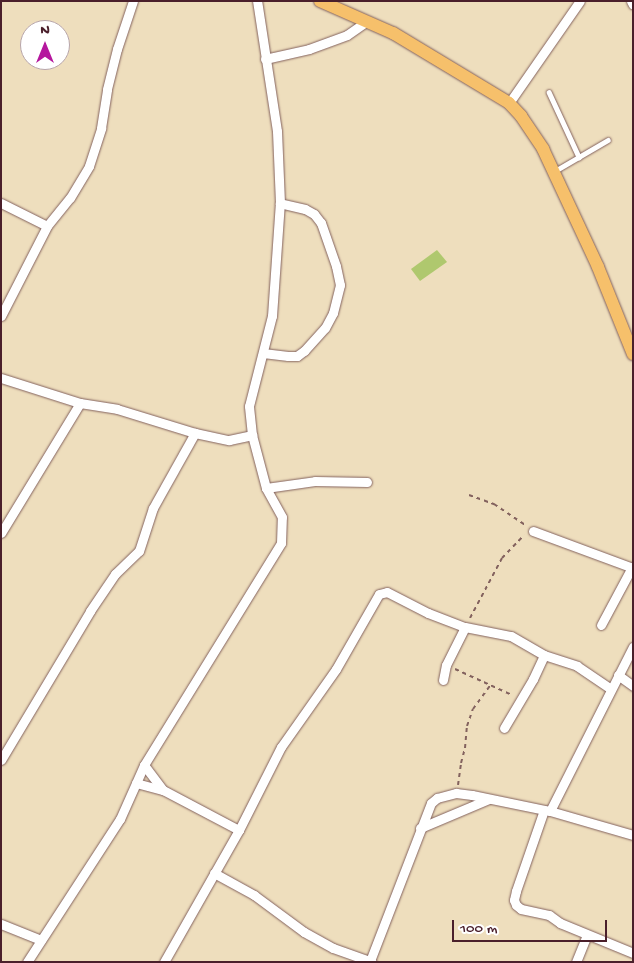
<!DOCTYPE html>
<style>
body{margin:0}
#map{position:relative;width:634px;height:963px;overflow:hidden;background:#eedebd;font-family:"Gochi Hand",sans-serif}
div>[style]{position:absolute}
.green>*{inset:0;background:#afc86e}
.path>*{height:2px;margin-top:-1px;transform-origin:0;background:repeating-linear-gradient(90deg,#83625e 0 4px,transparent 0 8px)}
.roads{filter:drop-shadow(0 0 1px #83625e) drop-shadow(0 0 1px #83625e)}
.service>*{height:4.5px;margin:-2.25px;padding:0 2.25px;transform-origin:2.25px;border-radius:2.25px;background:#fff}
.minor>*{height:9px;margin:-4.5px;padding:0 4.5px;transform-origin:4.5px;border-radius:4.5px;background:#fff}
.primary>*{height:12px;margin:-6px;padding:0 6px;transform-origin:6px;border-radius:6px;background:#f6c06b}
span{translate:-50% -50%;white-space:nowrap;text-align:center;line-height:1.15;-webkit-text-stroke:5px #fff;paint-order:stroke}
.frame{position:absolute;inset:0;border:2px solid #4a1f2b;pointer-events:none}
.north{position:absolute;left:20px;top:20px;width:50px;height:50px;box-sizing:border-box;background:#fff;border:1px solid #b7a5aa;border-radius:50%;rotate:0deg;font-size:14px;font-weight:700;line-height:20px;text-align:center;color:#4a1f2b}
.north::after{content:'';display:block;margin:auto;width:18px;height:22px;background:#b5179e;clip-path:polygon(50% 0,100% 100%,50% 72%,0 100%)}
.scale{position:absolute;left:452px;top:920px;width:155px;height:22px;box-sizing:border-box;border:2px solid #4a1f2b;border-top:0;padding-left:6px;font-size:15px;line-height:18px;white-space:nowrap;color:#4a1f2b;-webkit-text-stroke:4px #fff;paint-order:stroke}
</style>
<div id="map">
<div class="green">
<div style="clip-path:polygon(437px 250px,447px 262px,420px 281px,411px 269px)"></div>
</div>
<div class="path">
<div style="left:469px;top:495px;width:27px;rotate:20deg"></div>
<div style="left:494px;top:504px;width:37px;rotate:34deg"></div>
<div style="left:470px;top:618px;width:68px;rotate:-61.9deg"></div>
<div style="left:502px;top:558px;width:32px;rotate:-46deg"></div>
<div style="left:455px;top:669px;width:63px;rotate:24.5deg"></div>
<div style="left:458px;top:785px;width:22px;rotate:-82deg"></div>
<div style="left:461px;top:763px;width:16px;rotate:-75deg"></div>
<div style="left:465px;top:748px;width:22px;rotate:-85deg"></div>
<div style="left:467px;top:726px;width:18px;rotate:-71deg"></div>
<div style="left:473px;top:709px;width:29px;rotate:-54deg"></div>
</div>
<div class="roads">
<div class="service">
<div style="left:549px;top:92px;width:72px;rotate:65.2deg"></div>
<div style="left:555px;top:171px;width:61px;rotate:-30.3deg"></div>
</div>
<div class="minor">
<div style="left:631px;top:1px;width:4px;rotate:63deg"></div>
<div style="left:265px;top:59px;width:45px;rotate:-12.8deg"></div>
<div style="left:309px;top:49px;width:40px;rotate:-20.2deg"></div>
<div style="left:347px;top:35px;width:24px;rotate:-35deg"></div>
<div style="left:509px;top:103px;width:124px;rotate:-55.2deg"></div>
<div style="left:1px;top:203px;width:51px;rotate:26.6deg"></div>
<div style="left:1px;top:316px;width:101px;rotate:-62.9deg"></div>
<div style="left:47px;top:226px;width:36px;rotate:-51deg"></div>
<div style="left:70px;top:198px;width:37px;rotate:-59deg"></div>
<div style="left:89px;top:166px;width:40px;rotate:-72deg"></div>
<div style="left:101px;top:128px;width:39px;rotate:-81deg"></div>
<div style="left:107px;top:89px;width:41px;rotate:-76deg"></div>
<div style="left:117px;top:49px;width:51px;rotate:-71.6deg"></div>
<div style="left:263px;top:353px;width:25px;rotate:7deg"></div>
<div style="left:288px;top:356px;width:9px"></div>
<div style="left:297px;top:356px;width:9px;rotate:-36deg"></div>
<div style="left:304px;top:351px;width:31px;rotate:-48deg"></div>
<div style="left:325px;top:328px;width:17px;rotate:-62deg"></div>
<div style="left:333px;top:313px;width:29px;rotate:-76deg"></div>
<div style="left:340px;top:285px;width:19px;rotate:-102deg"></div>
<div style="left:336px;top:266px;width:46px;rotate:-109.2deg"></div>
<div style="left:321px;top:223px;width:11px;rotate:-128deg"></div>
<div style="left:314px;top:214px;width:10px;rotate:-151deg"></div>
<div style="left:305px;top:209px;width:26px;rotate:-167deg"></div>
<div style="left:1px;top:378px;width:83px;rotate:17.6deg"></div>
<div style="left:80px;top:403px;width:37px;rotate:9deg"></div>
<div style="left:117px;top:409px;width:82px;rotate:17.1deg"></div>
<div style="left:195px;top:433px;width:35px;rotate:12deg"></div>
<div style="left:229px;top:440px;width:24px;rotate:-12deg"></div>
<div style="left:266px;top:488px;width:49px;rotate:-8.1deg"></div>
<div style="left:315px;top:481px;width:52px;rotate:1.1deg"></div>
<div style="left:533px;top:531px;width:107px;rotate:20.3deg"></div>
<div style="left:1px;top:533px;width:152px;rotate:-58.7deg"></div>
<div style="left:601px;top:625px;width:66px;rotate:-61.9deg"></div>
<div style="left:618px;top:675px;width:19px;rotate:36deg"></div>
<div style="left:443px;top:680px;width:15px;rotate:-79deg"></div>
<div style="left:446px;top:665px;width:42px;rotate:-63.4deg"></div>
<div style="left:504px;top:728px;width:57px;rotate:-59.4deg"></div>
<div style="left:533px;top:679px;width:26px;rotate:-65deg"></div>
<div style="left:1px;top:760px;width:174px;rotate:-59.1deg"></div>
<div style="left:90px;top:611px;width:45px;rotate:-56deg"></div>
<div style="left:115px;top:574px;width:33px;rotate:-44deg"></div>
<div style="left:139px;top:551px;width:45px;rotate:-72deg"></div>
<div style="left:153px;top:508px;width:86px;rotate:-60.8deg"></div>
<div style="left:144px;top:765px;width:31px;rotate:53deg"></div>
<div style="left:136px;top:783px;width:28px;rotate:15deg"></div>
<div style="left:163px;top:790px;width:86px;rotate:27.8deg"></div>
<div style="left:544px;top:810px;width:86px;rotate:109.1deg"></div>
<div style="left:516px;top:891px;width:9px;rotate:103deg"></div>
<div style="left:514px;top:900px;width:5px;rotate:68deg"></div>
<div style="left:516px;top:905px;width:6px;rotate:39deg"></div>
<div style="left:521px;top:909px;width:29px;rotate:12deg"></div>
<div style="left:549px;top:915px;width:14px;rotate:36deg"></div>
<div style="left:560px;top:923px;width:79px;rotate:22.3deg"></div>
<div style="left:550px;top:811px;width:184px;rotate:-63.2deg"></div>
<div style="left:420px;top:828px;width:75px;rotate:-22.8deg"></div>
<div style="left:214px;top:873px;width:46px;rotate:28.8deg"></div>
<div style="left:254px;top:895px;width:62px;rotate:36.5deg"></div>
<div style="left:304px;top:932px;width:33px;rotate:29deg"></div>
<div style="left:333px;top:948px;width:41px;rotate:19.7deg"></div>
<div style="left:1px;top:924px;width:43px;rotate:21.8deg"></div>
<div style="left:370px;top:961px;width:169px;rotate:-68.9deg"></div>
<div style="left:431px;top:803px;width:8px;rotate:-40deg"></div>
<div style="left:437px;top:798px;width:20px;rotate:-15deg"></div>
<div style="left:456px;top:793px;width:16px;rotate:7deg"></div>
<div style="left:472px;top:795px;width:80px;rotate:11.6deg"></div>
<div style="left:550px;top:811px;width:86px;rotate:16.1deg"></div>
<div style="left:27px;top:962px;width:171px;rotate:-57deg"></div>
<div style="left:120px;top:819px;width:59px;rotate:-66deg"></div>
<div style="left:144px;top:765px;width:261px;rotate:-58.3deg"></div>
<div style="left:281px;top:543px;width:26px;rotate:-88deg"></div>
<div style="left:282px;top:517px;width:33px;rotate:-119deg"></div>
<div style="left:266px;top:488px;width:55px;rotate:-104.8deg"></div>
<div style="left:252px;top:435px;width:29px;rotate:-96deg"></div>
<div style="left:249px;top:406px;width:93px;rotate:-75.7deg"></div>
<div style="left:272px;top:316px;width:113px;rotate:-86deg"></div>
<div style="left:280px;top:203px;width:72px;rotate:-92.4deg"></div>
<div style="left:277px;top:131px;width:132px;rotate:-98.7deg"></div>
<div style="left:164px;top:962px;width:152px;rotate:-60.4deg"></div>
<div style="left:239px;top:830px;width:93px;rotate:-63.2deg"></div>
<div style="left:281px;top:747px;width:95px;rotate:-54.8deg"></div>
<div style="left:336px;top:669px;width:86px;rotate:-60.2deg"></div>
<div style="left:379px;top:594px;width:8px;rotate:-14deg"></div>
<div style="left:387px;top:592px;width:46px;rotate:27.1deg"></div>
<div style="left:428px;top:613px;width:40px;rotate:21deg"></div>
<div style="left:465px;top:627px;width:47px;rotate:11.1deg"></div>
<div style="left:511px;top:636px;width:38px;rotate:30deg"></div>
<div style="left:544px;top:655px;width:35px;rotate:18deg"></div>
<div style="left:577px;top:666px;width:41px;rotate:34.1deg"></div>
<div style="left:576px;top:962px;width:29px;rotate:-68deg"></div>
</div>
<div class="primary">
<div style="left:320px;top:1px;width:80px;rotate:23.7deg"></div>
<div style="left:393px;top:33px;width:135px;rotate:31.1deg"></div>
<div style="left:509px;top:103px;width:18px;rotate:47deg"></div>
<div style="left:521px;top:116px;width:40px;rotate:56deg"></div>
<div style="left:543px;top:149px;width:130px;rotate:65deg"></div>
<div style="left:598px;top:267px;width:94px;rotate:68.1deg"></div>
</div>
</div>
<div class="frame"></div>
<div class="north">N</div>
<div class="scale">100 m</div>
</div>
